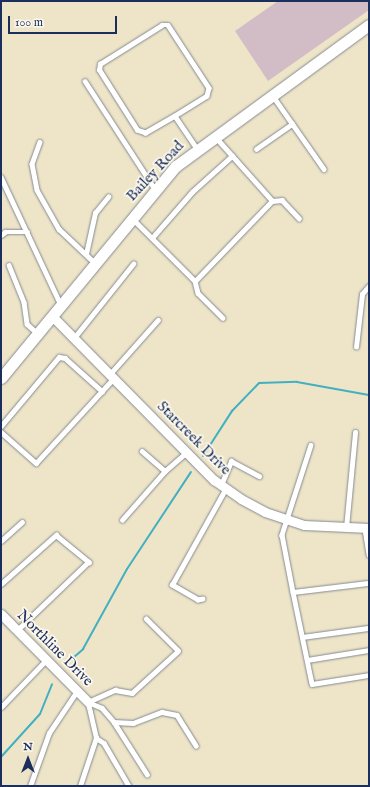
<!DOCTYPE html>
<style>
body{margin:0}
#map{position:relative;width:370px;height:787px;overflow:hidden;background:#eee5c8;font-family:"IM FELL English",serif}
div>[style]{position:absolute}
.industrial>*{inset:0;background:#d2bdc6}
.stream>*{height:2px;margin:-1px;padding:0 1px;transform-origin:1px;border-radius:1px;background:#43afc1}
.roads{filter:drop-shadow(0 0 1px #848a93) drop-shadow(0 0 1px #848a93)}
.service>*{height:4.5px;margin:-2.25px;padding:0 2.25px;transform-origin:2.25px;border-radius:2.25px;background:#fff}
.minor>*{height:9px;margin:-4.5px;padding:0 4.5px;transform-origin:4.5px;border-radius:4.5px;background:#fff}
.tertiary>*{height:11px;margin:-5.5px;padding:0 5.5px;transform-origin:5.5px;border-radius:5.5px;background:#fff}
span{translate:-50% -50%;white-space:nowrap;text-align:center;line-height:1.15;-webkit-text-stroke:3.5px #fbf7ec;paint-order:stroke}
.street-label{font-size:15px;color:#1b2f5e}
.frame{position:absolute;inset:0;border:2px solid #1b2f5e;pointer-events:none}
.north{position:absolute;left:8px;top:739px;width:40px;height:40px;-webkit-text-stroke:3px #fbf7ec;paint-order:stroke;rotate:0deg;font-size:11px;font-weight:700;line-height:16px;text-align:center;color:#1b2f5e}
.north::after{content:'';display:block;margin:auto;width:14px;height:18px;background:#1b2f5e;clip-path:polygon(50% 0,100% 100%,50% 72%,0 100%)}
.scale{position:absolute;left:8px;top:16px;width:109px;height:18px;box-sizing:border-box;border:2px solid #1b2f5e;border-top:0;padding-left:5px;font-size:12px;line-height:14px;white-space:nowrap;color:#1b2f5e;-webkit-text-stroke:3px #fbf7ec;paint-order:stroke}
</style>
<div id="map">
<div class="industrial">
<div style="clip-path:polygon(278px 1px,369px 1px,369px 10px,268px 81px,235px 31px)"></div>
</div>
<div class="stream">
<div style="left:203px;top:456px;width:54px;rotate:-57.2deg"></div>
<div style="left:232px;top:411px;width:39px;rotate:-46deg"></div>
<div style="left:259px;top:383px;width:38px;rotate:-2deg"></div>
<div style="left:297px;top:382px;width:73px;rotate:10.2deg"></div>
<div style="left:66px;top:664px;width:23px;rotate:-41deg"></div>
<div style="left:83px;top:649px;width:91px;rotate:-61.2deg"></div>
<div style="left:127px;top:569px;width:116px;rotate:-56.6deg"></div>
<div style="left:1px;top:757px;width:58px;rotate:-47.8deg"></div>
<div style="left:40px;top:714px;width:32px;rotate:-68deg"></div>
</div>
<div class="roads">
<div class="service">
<div style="left:85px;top:81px;width:129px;rotate:57.1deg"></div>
<div style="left:273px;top:96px;width:89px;rotate:55.1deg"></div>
<div style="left:175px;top:116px;width:34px;rotate:150deg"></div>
<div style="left:146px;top:133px;width:9px;rotate:-162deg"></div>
<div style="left:137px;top:130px;width:71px;rotate:-122.3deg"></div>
<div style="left:99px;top:70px;width:6px;rotate:-81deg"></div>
<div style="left:100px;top:64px;width:73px;rotate:-32.2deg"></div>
<div style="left:162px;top:25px;width:6px"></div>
<div style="left:168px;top:25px;width:75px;rotate:56.9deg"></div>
<div style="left:209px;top:88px;width:8px;rotate:104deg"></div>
<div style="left:207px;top:96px;width:38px;rotate:148deg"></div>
<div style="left:175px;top:116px;width:40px;rotate:56deg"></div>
<div style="left:40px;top:142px;width:23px;rotate:110deg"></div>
<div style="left:32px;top:164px;width:26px;rotate:79deg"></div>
<div style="left:37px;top:190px;width:45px;rotate:60.6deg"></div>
<div style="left:59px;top:229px;width:50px;rotate:43.4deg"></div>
<div style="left:256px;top:149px;width:44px;rotate:-34.8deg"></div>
<div style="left:1px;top:177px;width:141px;rotate:64.9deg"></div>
<div style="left:272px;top:201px;width:10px;rotate:-6deg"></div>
<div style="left:282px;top:200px;width:25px;rotate:47deg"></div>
<div style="left:133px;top:219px;width:88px;rotate:45deg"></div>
<div style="left:195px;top:281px;width:111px;rotate:-46.1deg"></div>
<div style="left:272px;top:201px;width:86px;rotate:-131.7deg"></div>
<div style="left:1px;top:235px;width:5px;rotate:-37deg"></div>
<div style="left:5px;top:232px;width:23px"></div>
<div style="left:152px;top:238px;width:61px;rotate:-49deg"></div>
<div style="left:192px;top:192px;width:54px;rotate:-42deg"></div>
<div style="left:86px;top:254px;width:42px;rotate:-77.6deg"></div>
<div style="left:95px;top:213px;width:21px;rotate:-51deg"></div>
<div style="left:9px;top:265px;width:40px;rotate:68deg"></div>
<div style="left:24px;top:302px;width:22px;rotate:82deg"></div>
<div style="left:27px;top:324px;width:13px;rotate:42deg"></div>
<div style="left:195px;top:281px;width:12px;rotate:76deg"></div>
<div style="left:198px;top:293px;width:35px;rotate:45deg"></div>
<div style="left:74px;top:338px;width:95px;rotate:-51.4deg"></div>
<div style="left:356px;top:347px;width:53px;rotate:-83.5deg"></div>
<div style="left:362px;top:294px;width:11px;rotate:-49deg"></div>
<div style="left:110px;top:374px;width:72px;rotate:-48.4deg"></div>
<div style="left:1px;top:426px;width:90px;rotate:-50deg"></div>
<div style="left:59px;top:357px;width:6px;rotate:9deg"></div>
<div style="left:65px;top:358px;width:50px;rotate:41.7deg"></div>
<div style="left:1px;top:432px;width:47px;rotate:41.5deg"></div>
<div style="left:36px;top:463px;width:115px;rotate:-47.5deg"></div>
<div style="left:311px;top:445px;width:95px;rotate:107.9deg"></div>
<div style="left:282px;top:535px;width:58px;rotate:79.1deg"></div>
<div style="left:293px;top:592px;width:77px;rotate:-6.8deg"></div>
<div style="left:142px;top:451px;width:30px;rotate:41deg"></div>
<div style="left:221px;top:485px;width:26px;rotate:-67deg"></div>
<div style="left:231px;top:461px;width:32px;rotate:28deg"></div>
<div style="left:122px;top:520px;width:65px;rotate:-48.7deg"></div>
<div style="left:165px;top:471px;width:29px;rotate:-41deg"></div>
<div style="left:346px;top:528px;width:96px;rotate:-84.6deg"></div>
<div style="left:365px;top:529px;width:26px;rotate:81deg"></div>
<div style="left:1px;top:541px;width:28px;rotate:-42deg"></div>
<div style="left:1px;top:584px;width:74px;rotate:-41.7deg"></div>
<div style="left:56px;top:535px;width:43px;rotate:39.3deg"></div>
<div style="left:89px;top:562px;width:100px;rotate:136.2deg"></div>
<div style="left:293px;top:592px;width:94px;rotate:78.3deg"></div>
<div style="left:312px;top:684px;width:58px;rotate:-9deg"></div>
<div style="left:203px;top:599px;width:5px;rotate:169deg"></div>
<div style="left:198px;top:600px;width:30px;rotate:-150deg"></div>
<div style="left:172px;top:585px;width:111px;rotate:-60.9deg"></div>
<div style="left:302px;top:637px;width:68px;rotate:-7.7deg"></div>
<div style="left:307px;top:660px;width:63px;rotate:-9.2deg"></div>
<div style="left:88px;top:702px;width:30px;rotate:-24deg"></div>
<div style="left:115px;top:690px;width:17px;rotate:10deg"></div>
<div style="left:132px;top:693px;width:62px;rotate:-42.4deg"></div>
<div style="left:178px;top:651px;width:45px;rotate:-135deg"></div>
<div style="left:88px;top:702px;width:15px;rotate:23deg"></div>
<div style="left:102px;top:708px;width:18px;rotate:49deg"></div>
<div style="left:114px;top:722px;width:62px;rotate:57.6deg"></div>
<div style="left:1px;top:707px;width:65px;rotate:-46.2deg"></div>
<div style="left:114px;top:722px;width:19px;rotate:3deg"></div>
<div style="left:133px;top:723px;width:31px;rotate:-21deg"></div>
<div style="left:162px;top:712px;width:15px;rotate:11deg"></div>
<div style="left:177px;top:715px;width:36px;rotate:58deg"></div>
<div style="left:96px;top:738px;width:9px;rotate:32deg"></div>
<div style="left:104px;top:743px;width:50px;rotate:59.8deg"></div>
<div style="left:30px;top:786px;width:56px;rotate:-70.3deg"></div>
<div style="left:49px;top:733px;width:50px;rotate:-56.3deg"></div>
<div style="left:80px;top:786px;width:51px;rotate:-71.6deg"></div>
<div style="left:96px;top:738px;width:37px;rotate:-103deg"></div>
</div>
<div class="minor">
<div style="left:52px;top:316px;width:231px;rotate:45.4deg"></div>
<div style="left:214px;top:480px;width:33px;rotate:35deg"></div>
<div style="left:241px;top:499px;width:27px;rotate:28deg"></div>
<div style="left:265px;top:512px;width:41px;rotate:18.4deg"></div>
<div style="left:304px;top:525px;width:65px;rotate:2.6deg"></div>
<div style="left:1px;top:614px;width:124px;rotate:45.3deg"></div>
</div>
<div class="tertiary">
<div style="left:1px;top:378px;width:275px;rotate:-50.5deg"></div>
<div style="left:176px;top:166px;width:239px;rotate:-36.2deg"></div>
</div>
</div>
<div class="street-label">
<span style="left:155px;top:171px;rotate:-47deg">Bailey Road</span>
<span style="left:194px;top:438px;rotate:45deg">Starcreek Drive</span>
<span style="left:55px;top:648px;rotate:45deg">Northline Drive</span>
</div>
<div class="frame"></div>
<div class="north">N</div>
<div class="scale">100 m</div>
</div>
